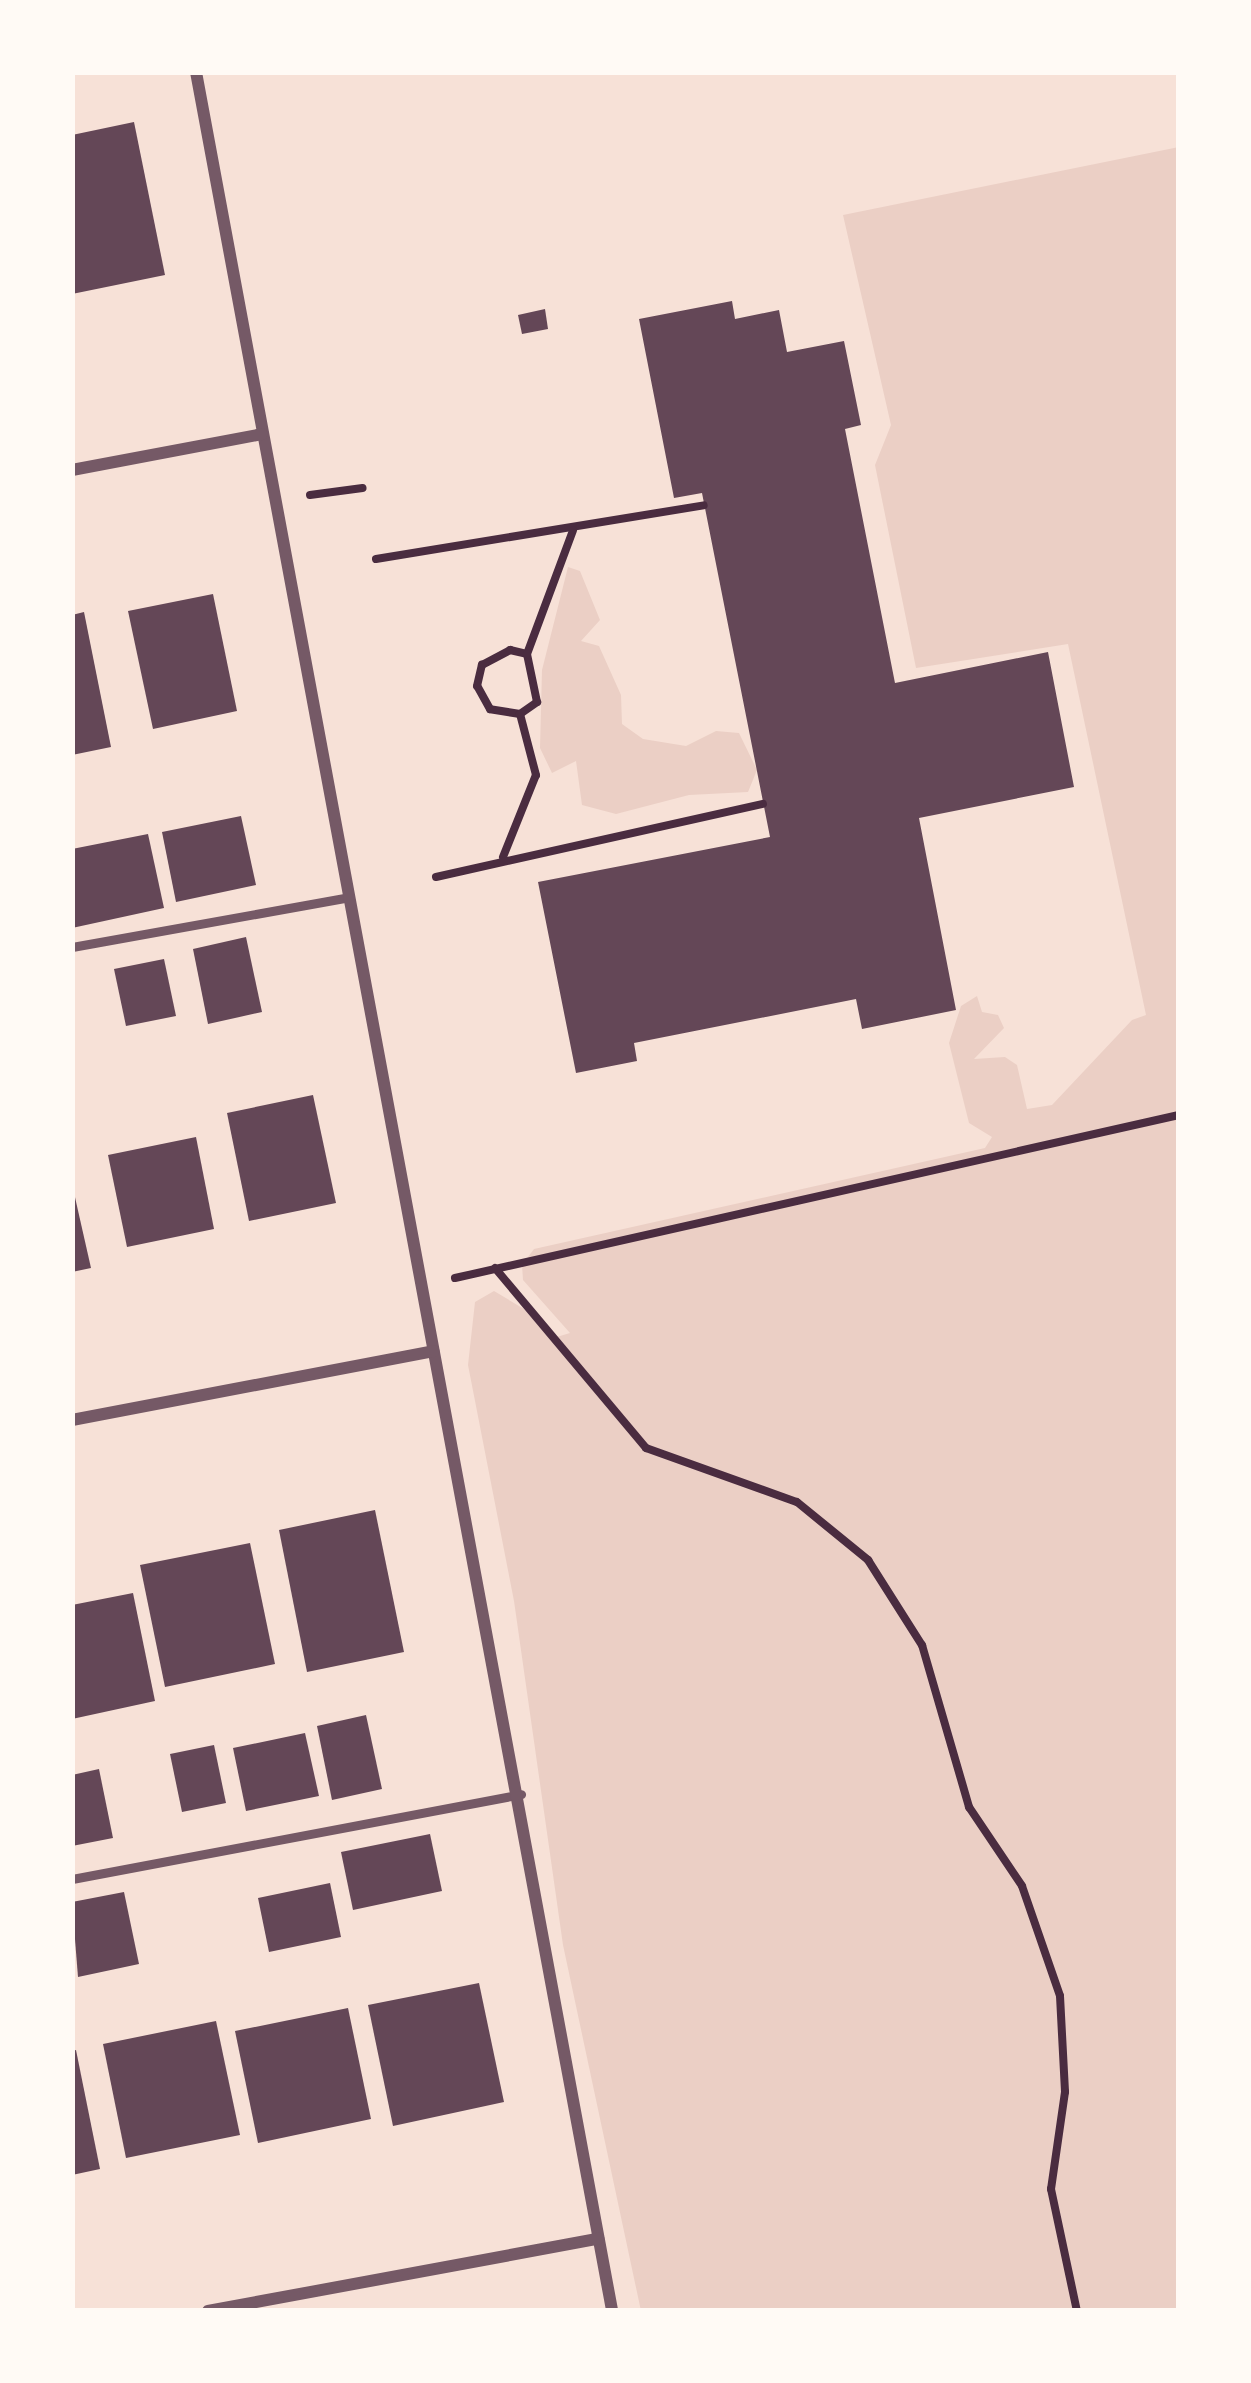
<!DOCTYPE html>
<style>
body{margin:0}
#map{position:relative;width:1251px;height:2383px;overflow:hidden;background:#f7e1d7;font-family:Roboto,sans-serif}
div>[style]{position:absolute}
.green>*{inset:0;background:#ebcfc5}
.building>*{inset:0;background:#644757}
.path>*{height:8px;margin:-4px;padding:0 4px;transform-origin:4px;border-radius:4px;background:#4a2c40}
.service>*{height:9px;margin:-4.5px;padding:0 4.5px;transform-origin:4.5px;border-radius:4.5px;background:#755966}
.minor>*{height:12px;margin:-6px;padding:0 6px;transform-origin:6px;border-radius:6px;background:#755966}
span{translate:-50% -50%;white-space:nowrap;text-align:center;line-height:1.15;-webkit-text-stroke:12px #fffaf5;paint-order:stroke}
.frame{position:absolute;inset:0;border:75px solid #fffaf5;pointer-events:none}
</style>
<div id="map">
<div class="green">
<div style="clip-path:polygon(1179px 147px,1179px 2311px,641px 2311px,563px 1945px,514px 1601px,468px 1365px,475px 1302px,494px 1291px,524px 1309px,550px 1339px,570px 1333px,523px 1280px,522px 1265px,534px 1249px,985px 1148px,992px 1137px,969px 1123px,949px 1043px,961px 1006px,977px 996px,982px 1012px,998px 1015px,1004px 1028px,974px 1059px,1005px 1057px,1017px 1065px,1027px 1109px,1052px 1105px,1132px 1020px,1146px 1015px,1068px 644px,916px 668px,875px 465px,891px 425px,843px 215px)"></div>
<div style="clip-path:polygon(568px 567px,580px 571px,600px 620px,581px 641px,599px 646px,621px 695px,622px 724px,643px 739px,686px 746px,716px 731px,739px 733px,757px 770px,748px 792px,689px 795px,616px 814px,582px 805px,576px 761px,552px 773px,540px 748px,542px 670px)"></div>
</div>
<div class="building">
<div style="clip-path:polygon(134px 122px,165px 275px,72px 294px,72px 135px)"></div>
<div style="clip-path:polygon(732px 301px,735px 319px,779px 310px,787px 352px,844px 341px,861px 425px,845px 429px,895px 683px,1048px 652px,1074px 787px,919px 818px,956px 1010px,862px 1029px,856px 999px,634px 1043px,637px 1061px,576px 1073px,538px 882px,770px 837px,702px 493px,674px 498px,639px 319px)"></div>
<div style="clip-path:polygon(545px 309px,548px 329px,522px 334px,518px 315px)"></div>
<div style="clip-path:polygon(213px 594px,237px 711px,153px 729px,128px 611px)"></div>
<div style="clip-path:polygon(84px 612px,111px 747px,72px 755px,72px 615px)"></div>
<div style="clip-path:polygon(241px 816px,256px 885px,176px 902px,162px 832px)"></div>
<div style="clip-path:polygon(148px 834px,164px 908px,72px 928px,72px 849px)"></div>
<div style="clip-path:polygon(246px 937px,262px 1012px,208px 1024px,193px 949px)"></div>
<div style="clip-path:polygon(164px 959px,176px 1016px,126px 1026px,114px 969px)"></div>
<div style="clip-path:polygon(313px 1095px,336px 1203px,249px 1221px,227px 1113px)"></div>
<div style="clip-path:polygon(196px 1137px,214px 1229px,127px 1247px,108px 1155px)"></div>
<div style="clip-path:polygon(72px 1184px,91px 1268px,72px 1272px)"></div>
<div style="clip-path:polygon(375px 1510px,404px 1652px,307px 1672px,279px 1530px)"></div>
<div style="clip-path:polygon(250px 1543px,275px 1664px,165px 1687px,140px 1565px)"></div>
<div style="clip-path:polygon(133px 1593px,155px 1701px,72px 1719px,72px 1605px)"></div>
<div style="clip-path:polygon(366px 1715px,382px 1789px,332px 1800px,317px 1726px)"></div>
<div style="clip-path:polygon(305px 1733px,319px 1796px,246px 1811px,233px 1748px)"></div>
<div style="clip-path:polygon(214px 1745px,226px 1803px,182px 1812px,170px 1754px)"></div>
<div style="clip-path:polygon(99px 1769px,113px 1838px,72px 1846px,72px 1775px)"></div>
<div style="clip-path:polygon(430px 1834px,442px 1891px,353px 1910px,341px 1852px)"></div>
<div style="clip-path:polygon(330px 1883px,341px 1937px,269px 1952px,258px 1898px)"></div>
<div style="clip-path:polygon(124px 1892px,139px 1964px,78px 1977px,72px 1902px)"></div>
<div style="clip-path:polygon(479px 1983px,504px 2102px,393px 2126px,368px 2005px)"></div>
<div style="clip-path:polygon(348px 2008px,371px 2119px,258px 2143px,235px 2031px)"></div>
<div style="clip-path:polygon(216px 2021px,240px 2135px,126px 2158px,103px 2044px)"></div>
<div style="clip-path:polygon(76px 2050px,100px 2169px,72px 2175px,72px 2051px)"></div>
</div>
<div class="path">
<div style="left:310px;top:495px;width:53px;rotate:-7.5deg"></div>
<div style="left:376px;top:559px;width:332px;rotate:-9.3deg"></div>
<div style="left:520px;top:714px;width:30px;rotate:-171deg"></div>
<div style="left:490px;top:709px;width:26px;rotate:-119deg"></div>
<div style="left:477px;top:686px;width:22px;rotate:-77deg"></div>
<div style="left:482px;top:665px;width:32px;rotate:-28deg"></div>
<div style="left:510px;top:650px;width:17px;rotate:13deg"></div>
<div style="left:503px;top:857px;width:88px;rotate:-68.1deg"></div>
<div style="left:536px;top:775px;width:63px;rotate:-104.7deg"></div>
<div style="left:520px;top:714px;width:21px;rotate:-35deg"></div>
<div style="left:537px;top:702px;width:49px;rotate:-101.8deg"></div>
<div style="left:527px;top:654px;width:132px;rotate:-69.6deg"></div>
<div style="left:436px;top:877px;width:335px;rotate:-12.6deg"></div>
<div style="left:495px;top:1268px;width:235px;rotate:50deg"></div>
<div style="left:646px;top:1448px;width:160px;rotate:19.7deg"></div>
<div style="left:797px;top:1502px;width:92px;rotate:39.2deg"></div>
<div style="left:868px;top:1560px;width:101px;rotate:57.6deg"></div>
<div style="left:922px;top:1645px;width:169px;rotate:73.8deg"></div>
<div style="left:969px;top:1807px;width:95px;rotate:56.1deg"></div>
<div style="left:1022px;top:1886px;width:116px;rotate:70.9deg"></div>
<div style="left:1060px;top:1996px;width:96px;rotate:87deg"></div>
<div style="left:1065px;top:2092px;width:98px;rotate:98.2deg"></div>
<div style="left:1051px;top:2189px;width:125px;rotate:78deg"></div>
<div style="left:455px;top:1278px;width:742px;rotate:-12.69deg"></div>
</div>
<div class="service">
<div style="left:72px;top:947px;width:281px;rotate:-10.2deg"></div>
<div style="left:72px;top:1879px;width:457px;rotate:-10.7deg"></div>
</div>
<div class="minor">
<div style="left:196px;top:72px;width:2277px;rotate:79.47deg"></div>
<div style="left:72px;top:470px;width:193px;rotate:-10.7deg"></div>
<div style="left:72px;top:1420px;width:368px;rotate:-10.8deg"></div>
<div style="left:208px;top:2311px;width:397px;rotate:-10.5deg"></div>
</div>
<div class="frame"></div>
</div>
